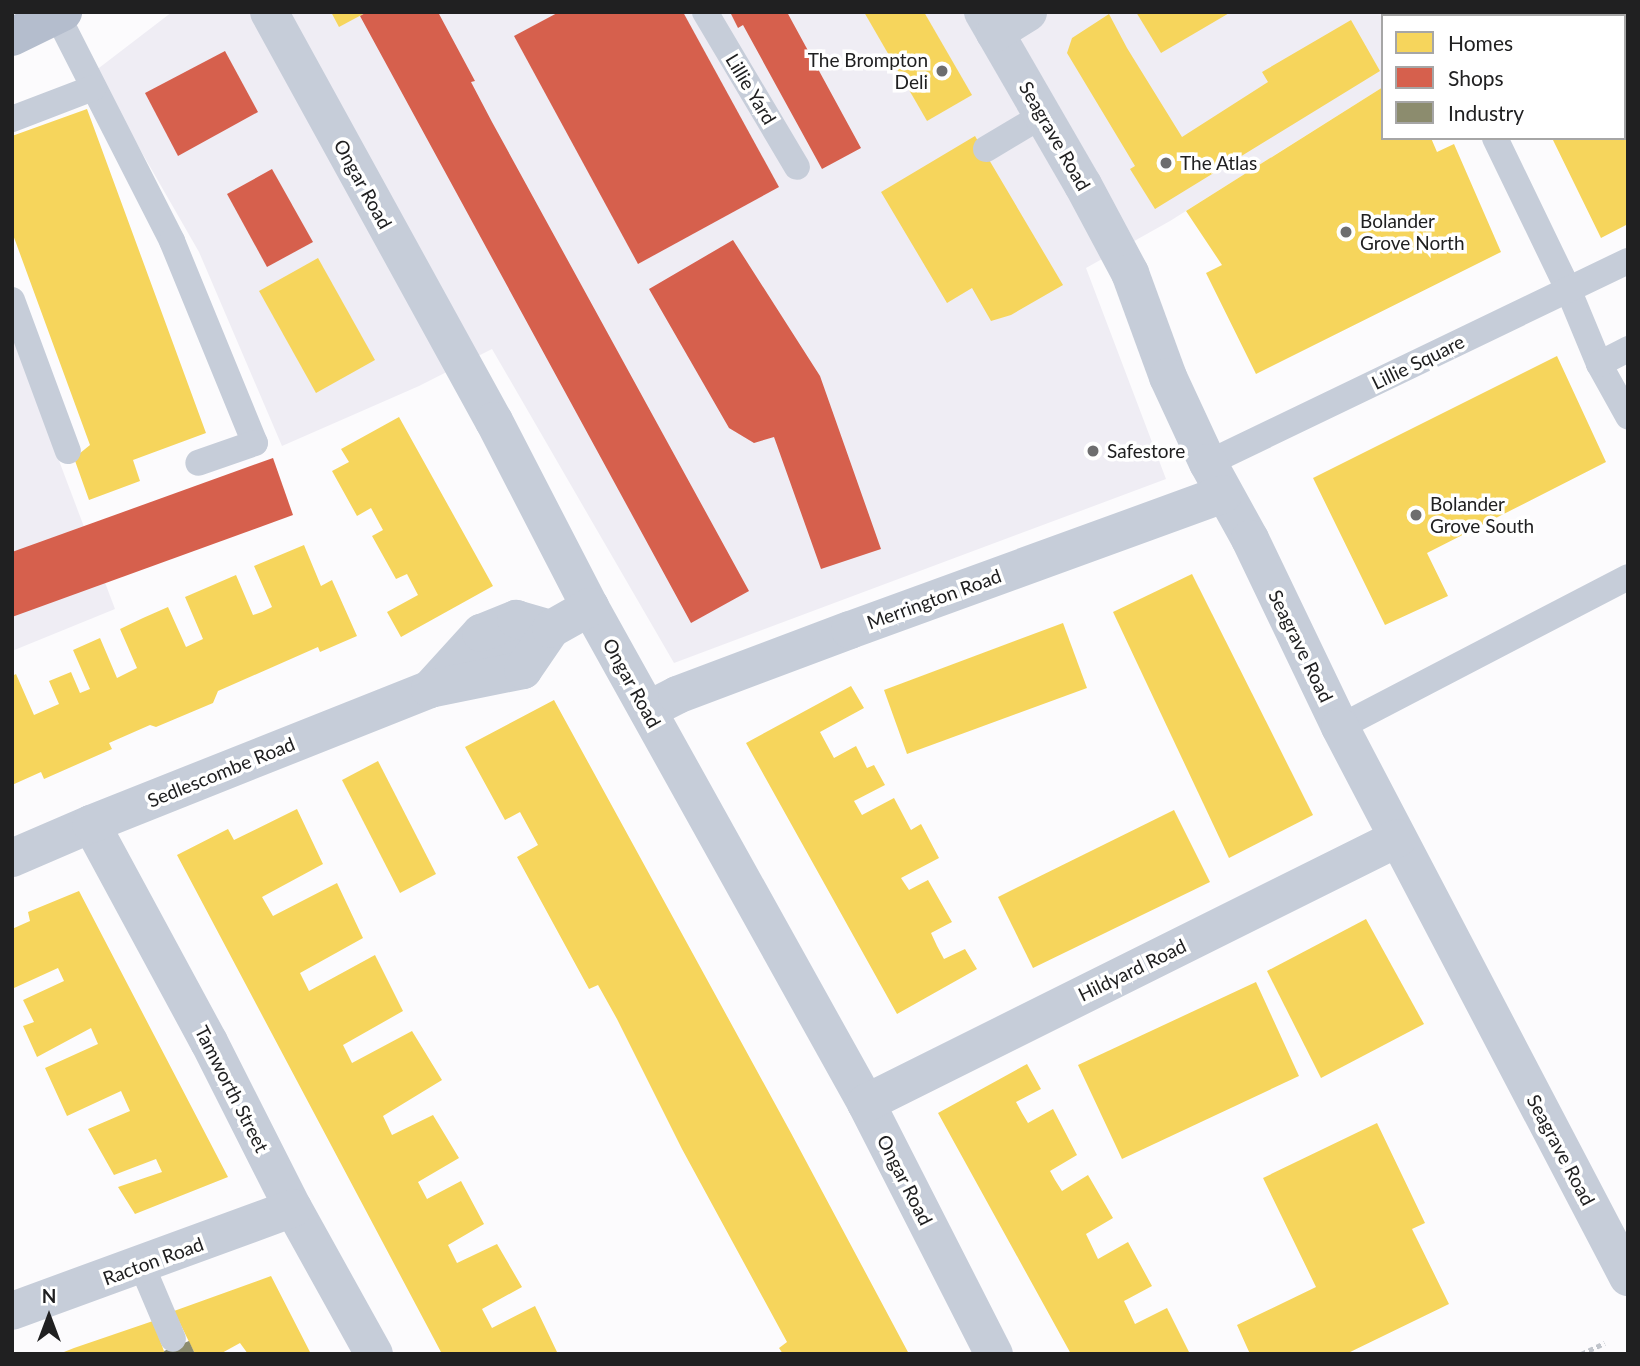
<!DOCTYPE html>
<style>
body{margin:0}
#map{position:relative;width:1640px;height:1366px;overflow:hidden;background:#fcfbfd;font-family:Lato,sans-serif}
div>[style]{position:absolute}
.built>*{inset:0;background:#efedf4}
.green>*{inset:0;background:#fbe6ec}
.homes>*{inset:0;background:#f6d55c}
.shops>*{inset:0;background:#d6604d}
.industry>*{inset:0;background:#8c8c6e}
.path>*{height:4.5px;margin-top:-2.25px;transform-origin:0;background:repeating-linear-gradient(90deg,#c0c4cb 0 5px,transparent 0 8.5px)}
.service>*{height:26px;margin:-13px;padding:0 13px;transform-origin:13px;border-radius:13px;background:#c6cdd9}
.minor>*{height:38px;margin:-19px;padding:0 19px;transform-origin:19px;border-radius:19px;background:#c6cdd9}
.primary>*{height:38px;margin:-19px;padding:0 19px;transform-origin:19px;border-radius:19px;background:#b4bdcd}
.dots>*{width:19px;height:19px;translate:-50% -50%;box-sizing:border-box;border:4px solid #fff;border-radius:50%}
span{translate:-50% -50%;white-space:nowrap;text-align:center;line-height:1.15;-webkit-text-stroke:7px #fff;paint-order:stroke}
.poi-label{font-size:19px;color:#202021}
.right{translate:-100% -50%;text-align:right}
.left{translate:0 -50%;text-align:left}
.street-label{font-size:19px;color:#202021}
.frame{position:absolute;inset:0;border:14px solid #202021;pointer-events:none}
.legend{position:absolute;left:1381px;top:14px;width:245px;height:126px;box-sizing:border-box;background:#fff;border:2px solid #a6a6a6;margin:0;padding:9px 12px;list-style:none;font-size:21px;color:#202021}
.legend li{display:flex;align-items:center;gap:14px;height:35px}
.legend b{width:35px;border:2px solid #a6a6a6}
.north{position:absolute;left:14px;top:1282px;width:70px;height:70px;-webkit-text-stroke:5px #fff;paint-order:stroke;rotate:0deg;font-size:19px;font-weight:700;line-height:28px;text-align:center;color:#202021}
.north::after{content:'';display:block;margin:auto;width:24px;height:32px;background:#202021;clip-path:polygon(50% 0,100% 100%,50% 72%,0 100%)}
</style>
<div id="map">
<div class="built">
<div style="clip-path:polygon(172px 12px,1394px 12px,1396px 16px,1383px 16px,1383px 87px,1170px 221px,1086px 268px,1166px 479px,674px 663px,492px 349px,419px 386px,282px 446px,199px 252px,95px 71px)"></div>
<div style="clip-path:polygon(12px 336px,115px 609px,12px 651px)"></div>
</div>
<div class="green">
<div style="clip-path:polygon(1442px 12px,1598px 12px,1595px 16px,1444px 16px)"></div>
</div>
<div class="homes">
<div style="clip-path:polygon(331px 12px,367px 12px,339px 27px)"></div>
<div style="clip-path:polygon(864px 12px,924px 12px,972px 95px,927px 121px)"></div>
<div style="clip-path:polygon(1136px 12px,1231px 12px,1161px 53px)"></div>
<div style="clip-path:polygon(1109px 14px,1127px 48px,1182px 137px,1268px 82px,1262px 72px,1351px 20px,1380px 71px,1155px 209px,1130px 169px,1135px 166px,1067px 53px,1072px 38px)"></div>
<div style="clip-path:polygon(1624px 53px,1628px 61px,1628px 224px,1601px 238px,1552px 138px,1624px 138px)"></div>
<div style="clip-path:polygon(1383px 87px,1383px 138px,1431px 138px,1437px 152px,1454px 144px,1501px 252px,1256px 374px,1206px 273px,1222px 265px,1186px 211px)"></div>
<div style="clip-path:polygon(87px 109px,206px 433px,133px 460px,140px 481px,89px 500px,74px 458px,90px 445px,12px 232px,12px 136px)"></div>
<div style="clip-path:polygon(975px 136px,1063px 285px,1011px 315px,991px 321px,972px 288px,947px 303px,881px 192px)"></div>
<div style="clip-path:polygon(318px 258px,375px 360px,316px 393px,259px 291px)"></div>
<div style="clip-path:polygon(1557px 356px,1606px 462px,1427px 553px,1448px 596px,1385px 625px,1313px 478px)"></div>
<div style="clip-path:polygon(399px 417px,493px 586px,401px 637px,387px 612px,418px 595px,407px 574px,396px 579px,372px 536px,383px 530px,371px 508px,357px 516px,332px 471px,349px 462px,341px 449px)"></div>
<div style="clip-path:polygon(304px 545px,321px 586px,332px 580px,357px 636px,320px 652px,318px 647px,218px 691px,213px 703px,156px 727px,150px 725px,109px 743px,112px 749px,44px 779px,41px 772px,12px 785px,12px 676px,16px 674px,34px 715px,59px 704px,49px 681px,71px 672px,80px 693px,90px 689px,73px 650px,100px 638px,117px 678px,137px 668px,120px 629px,143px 618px,168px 607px,186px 647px,203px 639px,185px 597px,236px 575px,253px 615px,262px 612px,272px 607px,254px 566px)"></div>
<div style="clip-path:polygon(1192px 574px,1313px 815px,1229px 858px,1113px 612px)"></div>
<div style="clip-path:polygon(1063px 623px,1087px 688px,907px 754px,884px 690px)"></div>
<div style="clip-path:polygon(851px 686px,864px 708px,820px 732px,834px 758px,856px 746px,867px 768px,874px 765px,885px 785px,854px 801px,862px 815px,894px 798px,911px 830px,921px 824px,939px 858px,901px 878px,909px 890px,928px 880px,952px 922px,931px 933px,937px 946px,944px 959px,965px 949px,977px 969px,897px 1014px,746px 743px)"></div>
<div style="clip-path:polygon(554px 700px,791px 1133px,909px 1354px,783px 1354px,779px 1348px,787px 1342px,682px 1149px,617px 1019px,598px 985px,589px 989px,517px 857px,538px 845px,520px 812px,505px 820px,465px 747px)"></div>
<div style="clip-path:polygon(378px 761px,436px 874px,400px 893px,342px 780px)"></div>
<div style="clip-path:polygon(297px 809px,323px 864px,262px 897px,273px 916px,337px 883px,363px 938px,300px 973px,309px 991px,375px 955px,403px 1011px,343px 1045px,352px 1063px,412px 1031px,442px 1080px,383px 1116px,392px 1135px,433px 1115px,459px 1158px,418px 1182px,427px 1199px,461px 1181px,484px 1224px,448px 1245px,457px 1263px,497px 1244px,522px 1287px,482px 1309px,492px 1328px,535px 1306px,557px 1352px,552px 1354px,442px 1354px,177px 855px,228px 829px,234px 840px)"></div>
<div style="clip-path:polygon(1174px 810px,1210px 882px,1033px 968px,998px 897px)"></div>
<div style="clip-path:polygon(79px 891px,228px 1177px,135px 1214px,118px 1187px,162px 1172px,156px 1159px,114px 1175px,88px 1129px,130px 1111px,121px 1091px,67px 1116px,45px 1068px,98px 1044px,91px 1028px,37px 1057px,23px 1026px,34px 1022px,23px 1000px,64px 981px,58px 968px,14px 988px,12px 985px,12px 929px,30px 921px,28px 912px)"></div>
<div style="clip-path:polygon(1366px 919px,1424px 1024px,1321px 1078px,1267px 971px)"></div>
<div style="clip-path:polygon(1256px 982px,1299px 1076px,1122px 1159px,1078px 1065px)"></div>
<div style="clip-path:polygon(1027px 1064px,1041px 1089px,1016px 1102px,1022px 1113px,1028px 1123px,1053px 1109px,1077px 1155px,1050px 1171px,1055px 1180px,1062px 1191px,1088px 1175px,1113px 1218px,1086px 1234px,1098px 1259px,1128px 1242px,1152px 1286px,1124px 1301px,1135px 1324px,1167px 1308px,1190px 1354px,1071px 1354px,938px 1113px)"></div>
<div style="clip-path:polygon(1377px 1123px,1425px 1223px,1412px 1229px,1449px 1304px,1346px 1354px,1250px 1354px,1237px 1325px,1316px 1287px,1263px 1178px)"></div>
<div style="clip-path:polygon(271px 1276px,311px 1354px,248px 1354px,240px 1343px,220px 1354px,195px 1354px,174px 1311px)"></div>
<div style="clip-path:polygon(153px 1321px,165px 1354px,59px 1354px,74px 1348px)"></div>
</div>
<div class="shops">
<div style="clip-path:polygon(367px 12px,438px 12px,475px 81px,471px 82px,492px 122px,749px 591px,691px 623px,360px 16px)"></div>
<div style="clip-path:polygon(559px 12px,683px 12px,779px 187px,638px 264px,514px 36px)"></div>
<div style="clip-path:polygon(730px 12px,787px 12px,861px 148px,822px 169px,743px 25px,738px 28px)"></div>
<div style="clip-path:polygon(225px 51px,258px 112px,178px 156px,145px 93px)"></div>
<div style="clip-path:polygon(272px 169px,313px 242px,267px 267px,227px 194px)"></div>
<div style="clip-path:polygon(733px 240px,820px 376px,881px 549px,821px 569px,774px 437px,754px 443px,729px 428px,649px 289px)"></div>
<div style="clip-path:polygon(273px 458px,293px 515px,12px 617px,12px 552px)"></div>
</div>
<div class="industry">
<div style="clip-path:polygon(189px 1341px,195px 1354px,165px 1354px,164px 1351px)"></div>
</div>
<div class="path">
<div style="left:1606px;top:12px;width:5px;rotate:53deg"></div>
<div style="left:1505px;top:16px;width:4px;rotate:-76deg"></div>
<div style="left:1624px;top:29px;width:5px;rotate:37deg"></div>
<div style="left:1581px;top:1354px;width:26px;rotate:-25deg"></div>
</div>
<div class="service">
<div style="left:705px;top:12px;width:180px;rotate:59.3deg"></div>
<div style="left:1427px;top:12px;width:4px;rotate:63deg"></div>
<div style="left:57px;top:15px;width:254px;rotate:63deg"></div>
<div style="left:172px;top:241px;width:218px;rotate:67.7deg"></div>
<div style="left:255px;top:443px;width:60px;rotate:160.7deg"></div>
<div style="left:12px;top:119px;width:87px;rotate:-20.9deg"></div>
<div style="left:1495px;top:138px;width:168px;rotate:64.2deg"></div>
<div style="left:1568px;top:289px;width:81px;rotate:67.5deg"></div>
<div style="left:1599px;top:364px;width:60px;rotate:60.9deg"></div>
<div style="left:986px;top:149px;width:66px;rotate:-30.8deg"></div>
<div style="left:12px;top:300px;width:161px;rotate:69.7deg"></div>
<div style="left:1599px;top:364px;width:33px;rotate:-27deg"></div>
<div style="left:1208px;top:463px;width:466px;rotate:-25.7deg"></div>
<div style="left:453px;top:676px;width:39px;rotate:-29deg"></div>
<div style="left:487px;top:657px;width:28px;rotate:-17deg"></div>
<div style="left:514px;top:649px;width:34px;rotate:-30deg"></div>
<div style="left:1340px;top:727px;width:325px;rotate:-27.5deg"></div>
<div style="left:142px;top:1266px;width:79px;rotate:67deg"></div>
</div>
<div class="minor">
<div style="left:269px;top:12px;width:467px;rotate:61.2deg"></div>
<div style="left:494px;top:421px;width:209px;rotate:62.7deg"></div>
<div style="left:590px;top:607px;width:568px;rotate:60.91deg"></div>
<div style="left:866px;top:1103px;width:282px;rotate:63deg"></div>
<div style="left:983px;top:12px;width:200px;rotate:60deg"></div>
<div style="left:1083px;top:185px;width:100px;rotate:61.9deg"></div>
<div style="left:1130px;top:273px;width:111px;rotate:69.9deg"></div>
<div style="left:1168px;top:377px;width:95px;rotate:65.1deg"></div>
<div style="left:1208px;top:463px;width:87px;rotate:61.1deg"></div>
<div style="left:1250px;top:539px;width:208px;rotate:64.4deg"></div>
<div style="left:1340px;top:727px;width:621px;rotate:62.36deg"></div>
<div style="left:995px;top:33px;width:39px;rotate:-32deg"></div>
<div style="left:430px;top:689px;width:76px;rotate:-47.7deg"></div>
<div style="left:481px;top:633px;width:38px;rotate:-22deg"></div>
<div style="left:516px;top:619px;width:36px;rotate:16deg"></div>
<div style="left:648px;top:710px;width:33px;rotate:-27deg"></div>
<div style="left:677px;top:695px;width:185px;rotate:-20.6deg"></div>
<div style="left:850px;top:630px;width:397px;rotate:-20deg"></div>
<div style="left:91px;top:824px;width:248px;rotate:61.6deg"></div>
<div style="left:209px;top:1042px;width:186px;rotate:63.2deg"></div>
<div style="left:293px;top:1208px;width:167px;rotate:61deg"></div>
<div style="left:12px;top:858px;width:86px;rotate:-23.3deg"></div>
<div style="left:91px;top:824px;width:365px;rotate:-21.7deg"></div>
<div style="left:430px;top:689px;width:95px;rotate:-11.5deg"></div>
<div style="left:523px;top:670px;width:50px;rotate:-55.7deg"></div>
<div style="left:551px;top:629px;width:45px;rotate:-29.4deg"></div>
<div style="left:866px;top:1103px;width:594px;rotate:-26.48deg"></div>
<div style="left:12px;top:1311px;width:299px;rotate:-20.1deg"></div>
</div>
<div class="primary">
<div style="left:12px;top:37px;width:57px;rotate:-26.1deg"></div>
</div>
<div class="dots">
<div style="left:942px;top:71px;background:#6d6d6e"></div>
<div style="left:1166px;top:163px;background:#6d6d6e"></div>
<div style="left:1346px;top:232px;background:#6d6d6e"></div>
<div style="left:1093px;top:451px;background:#6d6d6e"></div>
<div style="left:1416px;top:515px;background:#6d6d6e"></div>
</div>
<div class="poi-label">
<span class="right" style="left:928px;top:71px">The Brompton<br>Deli</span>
<span class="left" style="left:1180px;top:163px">The Atlas</span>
<span class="left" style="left:1360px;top:232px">Bolander<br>Grove North</span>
<span class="left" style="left:1107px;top:451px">Safestore</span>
<span class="left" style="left:1430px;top:515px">Bolander<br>Grove South</span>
</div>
<div class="street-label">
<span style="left:751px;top:89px;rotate:59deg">Lillie Yard</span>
<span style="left:1055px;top:136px;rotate:60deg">Seagrave Road</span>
<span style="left:363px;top:184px;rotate:61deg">Ongar Road</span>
<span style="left:1418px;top:362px;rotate:-26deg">Lillie Square</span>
<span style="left:934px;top:599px;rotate:-20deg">Merrington Road</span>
<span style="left:1301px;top:646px;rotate:64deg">Seagrave Road</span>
<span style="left:632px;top:683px;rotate:61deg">Ongar Road</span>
<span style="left:221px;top:772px;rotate:-22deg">Sedlescombe Road</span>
<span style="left:1132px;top:970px;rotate:-26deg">Hildyard Road</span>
<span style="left:232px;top:1089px;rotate:63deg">Tamworth Street</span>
<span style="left:1561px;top:1150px;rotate:62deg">Seagrave Road</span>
<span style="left:905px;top:1180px;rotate:63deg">Ongar Road</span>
<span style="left:153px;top:1261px;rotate:-20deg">Racton Road</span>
</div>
<div class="frame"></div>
<ul class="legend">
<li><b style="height:19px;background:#f6d55c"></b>Homes</li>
<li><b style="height:19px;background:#d6604d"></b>Shops</li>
<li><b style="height:19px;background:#8c8c6e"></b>Industry</li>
</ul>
<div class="north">N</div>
</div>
